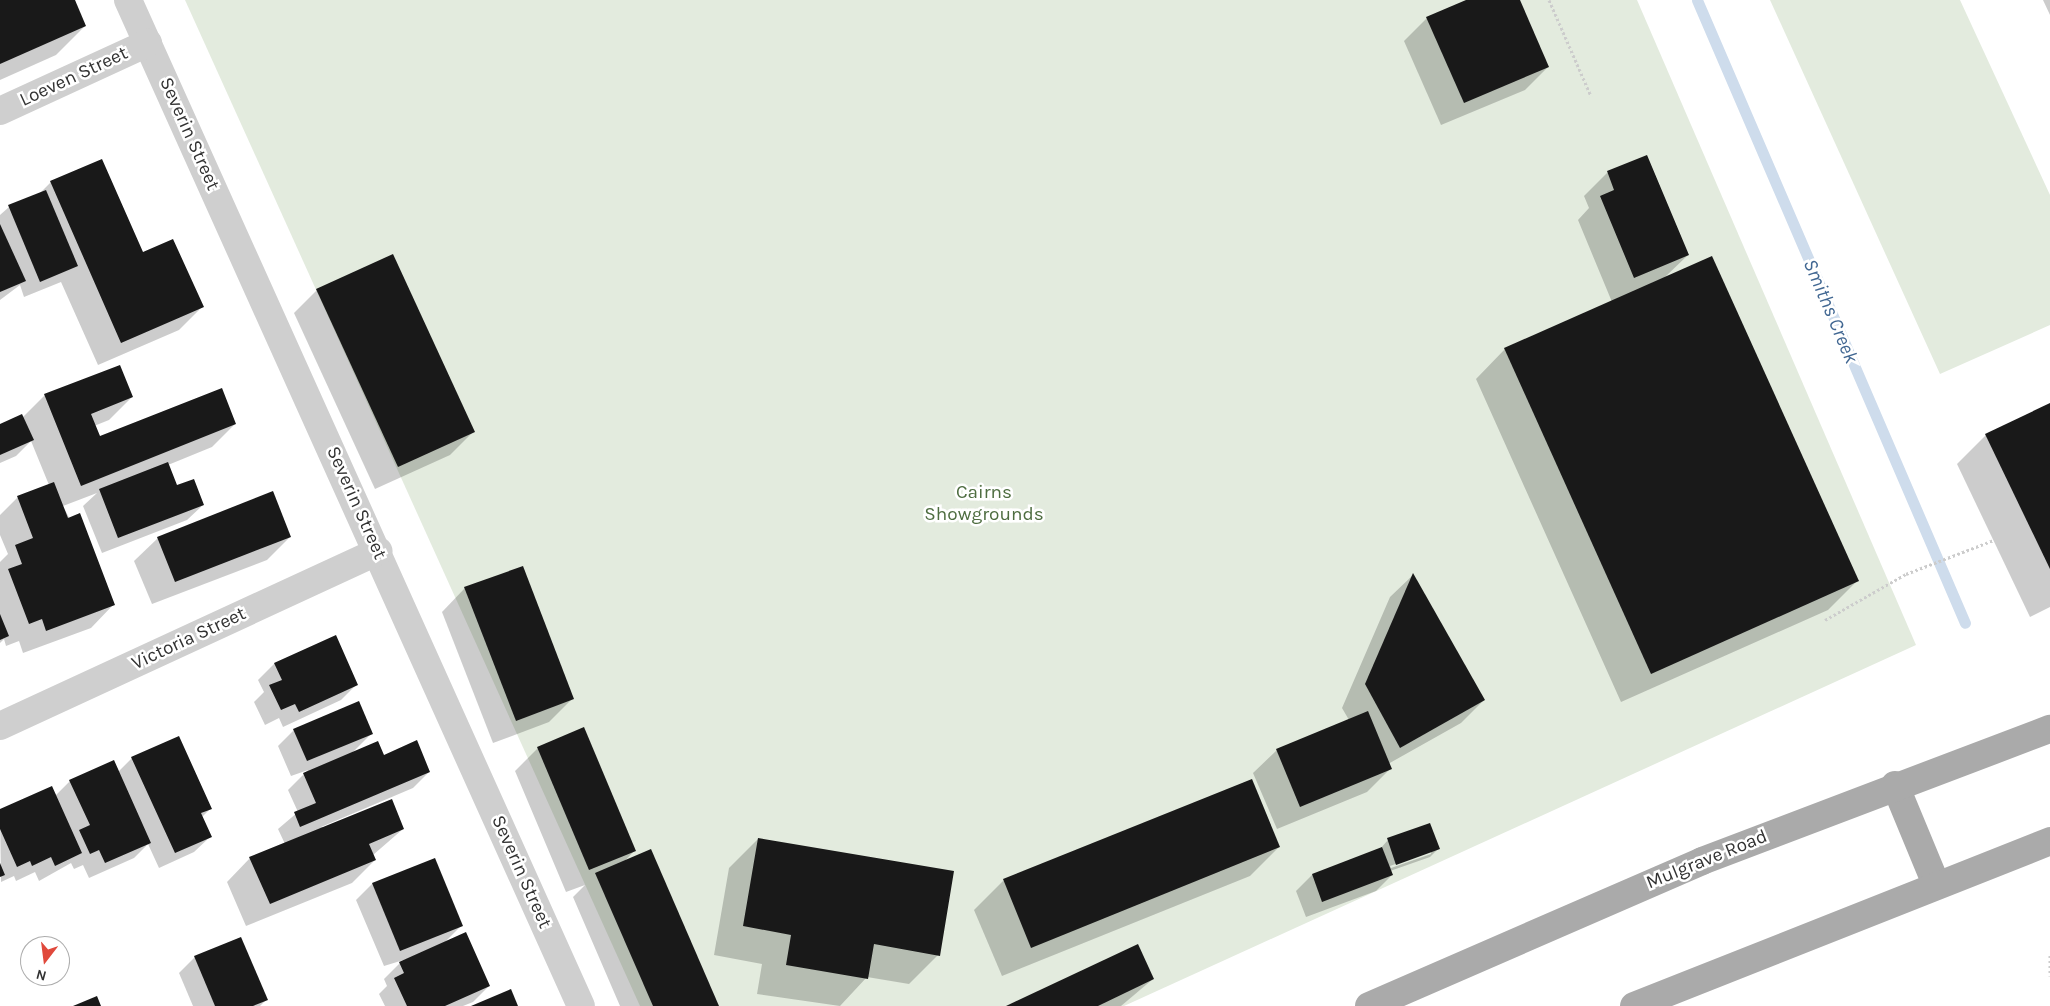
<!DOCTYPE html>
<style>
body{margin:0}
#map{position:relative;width:2050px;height:1006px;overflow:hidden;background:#fff;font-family:Karla,sans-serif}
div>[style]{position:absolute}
.green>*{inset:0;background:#e3ebde}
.shadow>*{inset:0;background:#0003}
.stream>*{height:11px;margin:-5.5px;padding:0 5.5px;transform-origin:5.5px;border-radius:5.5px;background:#cedcec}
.building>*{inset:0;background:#191919}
.path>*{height:3px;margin-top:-1.5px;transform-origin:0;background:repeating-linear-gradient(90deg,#ccc 0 2.5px,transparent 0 5px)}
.minor>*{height:28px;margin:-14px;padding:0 14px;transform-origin:14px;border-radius:14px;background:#cfcfcf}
.major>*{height:28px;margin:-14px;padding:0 14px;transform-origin:14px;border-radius:14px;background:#aaa}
span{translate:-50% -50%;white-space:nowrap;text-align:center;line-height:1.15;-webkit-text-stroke:5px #fff;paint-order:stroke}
.street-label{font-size:19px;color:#323232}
.park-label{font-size:19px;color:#4e6d40}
.water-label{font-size:20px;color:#416792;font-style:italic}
.north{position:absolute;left:20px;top:936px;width:50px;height:50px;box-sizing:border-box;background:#fff;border:1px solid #adadad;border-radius:50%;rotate:195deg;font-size:14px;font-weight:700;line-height:20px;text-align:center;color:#323232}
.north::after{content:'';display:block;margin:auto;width:18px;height:22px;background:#e0493c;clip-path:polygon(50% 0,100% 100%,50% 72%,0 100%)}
</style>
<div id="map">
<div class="green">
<div style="clip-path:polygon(185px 0,1637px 0,1916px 645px,1124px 1006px,640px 1006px)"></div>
<div style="clip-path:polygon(1770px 0,1960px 0,2050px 195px,2050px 325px,1940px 374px)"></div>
</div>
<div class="shadow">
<div style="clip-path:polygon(0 0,73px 0,85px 26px,56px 55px,0 80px)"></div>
<div style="clip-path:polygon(1469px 0,1519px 0,1548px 67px,1525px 90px,1441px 125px,1404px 41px,1427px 18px)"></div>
<div style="clip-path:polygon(2043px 0,2050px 0,2050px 15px)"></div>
<div style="clip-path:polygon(1647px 156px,1688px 255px,1664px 278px,1857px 581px,1828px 610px,1621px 702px,1476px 379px,1505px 349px,1612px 302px,1578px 220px,1589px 208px,1584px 196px,1607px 173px)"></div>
<div style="clip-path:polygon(51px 182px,143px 253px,202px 307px,179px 330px,98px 365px,61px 282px,24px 297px,20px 285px,0 300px,0 215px,9px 207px,39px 194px)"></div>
<div style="clip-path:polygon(317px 290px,473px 432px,450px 455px,375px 489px,294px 313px)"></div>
<div style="clip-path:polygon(45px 395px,132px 397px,109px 420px,94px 426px,99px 438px,235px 424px,212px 447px,168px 465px,177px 487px,203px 505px,187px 520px,102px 553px,83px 506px,97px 493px,63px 506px,114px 604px,91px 628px,23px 653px,19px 641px,6px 646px,4px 639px,0 643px,0 562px,8px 554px,0 535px,0 515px,17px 498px,49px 485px,31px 441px,16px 456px,0 463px,0 425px,22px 418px)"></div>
<div style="clip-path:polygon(2050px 405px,2050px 607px,2030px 617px,1957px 464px,1986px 435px)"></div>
<div style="clip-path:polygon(290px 537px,267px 560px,152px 604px,134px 561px,158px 538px)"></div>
<div style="clip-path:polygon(1413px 575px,1484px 700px,1461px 723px,1388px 764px,1390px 769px,1367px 792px,1277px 829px,1253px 773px,1277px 750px,1349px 720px,1342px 708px,1390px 597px)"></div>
<div style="clip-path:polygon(465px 588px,573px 698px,549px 722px,493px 743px,442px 612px)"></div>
<div style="clip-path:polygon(335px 637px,357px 684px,341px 700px,283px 727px,279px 718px,265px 725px,254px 702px,264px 692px,258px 680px,274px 664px)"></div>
<div style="clip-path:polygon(294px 730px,371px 734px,352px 753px,383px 757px,429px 772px,413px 788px,321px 827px,403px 829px,373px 855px,375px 860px,352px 883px,246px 926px,227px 882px,250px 858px,285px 844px,278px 829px,298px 812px,288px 790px,308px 770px,291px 776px,278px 746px)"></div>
<div style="clip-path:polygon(538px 748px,634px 851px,623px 863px,718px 1006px,620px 1006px,573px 897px,585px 885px,566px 892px,515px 771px)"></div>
<div style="clip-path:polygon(132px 758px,211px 808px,202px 817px,210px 837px,194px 852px,159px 868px,148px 844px,134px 858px,89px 878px,83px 865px,74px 869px,71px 863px,39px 881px,35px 872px,16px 881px,14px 876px,1px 882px,0 811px,55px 796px,70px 781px,118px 772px)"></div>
<div style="clip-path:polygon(1251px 780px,1279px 847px,1250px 876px,1002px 976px,974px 910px,1003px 881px)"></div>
<div style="clip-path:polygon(758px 839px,938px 955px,909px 984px,867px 977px,840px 1006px,757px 994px,762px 964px,714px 955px,729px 868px)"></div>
<div style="clip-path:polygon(evenodd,1388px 840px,1438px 849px,1430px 857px,1390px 871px,1392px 875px,1376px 891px,1306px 917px,1296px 891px,1312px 875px,1380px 849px,1388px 840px,1431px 851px,1431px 854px,1391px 868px,1390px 866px,1431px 851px)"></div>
<div style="clip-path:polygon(435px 860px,461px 926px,444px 943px,489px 986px,473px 1002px,463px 1006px,385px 1006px,379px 994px,387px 986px,384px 979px,400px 963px,410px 958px,384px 966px,356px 900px,372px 884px)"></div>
<div style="clip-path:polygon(195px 957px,267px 999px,260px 1006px,193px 1006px,179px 973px)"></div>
<div style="clip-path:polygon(1153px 979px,1121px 1006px,1009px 1006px)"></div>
</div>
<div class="stream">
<div style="left:1697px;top:0;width:678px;rotate:66.72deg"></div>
</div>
<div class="building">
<div style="clip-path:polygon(0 0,75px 0,86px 26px,0 64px)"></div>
<div style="clip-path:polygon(1466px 0,1520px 0,1549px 67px,1464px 103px,1426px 17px)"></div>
<div style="clip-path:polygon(1647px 155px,1689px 255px,1634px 278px,1600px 196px,1614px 190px,1607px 171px)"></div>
<div style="clip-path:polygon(102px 159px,143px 252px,173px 239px,204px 307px,121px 343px,50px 181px)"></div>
<div style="clip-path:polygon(46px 190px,78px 266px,40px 282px,8px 205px)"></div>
<div style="clip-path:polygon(0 224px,26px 281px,0 292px)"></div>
<div style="clip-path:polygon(393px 254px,475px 432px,398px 467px,316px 289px)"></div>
<div style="clip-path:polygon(1712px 256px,1859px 581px,1651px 674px,1504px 348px)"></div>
<div style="clip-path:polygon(120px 365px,133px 397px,91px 414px,100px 436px,222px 388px,236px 424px,81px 486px,44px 394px)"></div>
<div style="clip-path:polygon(2050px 403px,2050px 569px,1985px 434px)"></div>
<div style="clip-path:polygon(22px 414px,34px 440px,0 455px,0 424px)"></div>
<div style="clip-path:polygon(168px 462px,177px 485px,194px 479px,204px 505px,118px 538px,99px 489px)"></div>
<div style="clip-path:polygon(54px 482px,68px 518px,80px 513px,115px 605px,46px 631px,42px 619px,29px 624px,8px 569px,22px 564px,15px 545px,33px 538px,17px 496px)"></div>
<div style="clip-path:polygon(273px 491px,291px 537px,175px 582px,157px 537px)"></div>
<div style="clip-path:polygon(523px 566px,574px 699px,516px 721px,464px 587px)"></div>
<div style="clip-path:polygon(1413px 573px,1485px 700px,1400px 748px,1365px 684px)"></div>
<div style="clip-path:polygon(0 614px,9px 636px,0 640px)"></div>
<div style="clip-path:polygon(336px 635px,358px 685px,299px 712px,295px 704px,281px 710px,269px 685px,282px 680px,274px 663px)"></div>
<div style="clip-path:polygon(359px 701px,373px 734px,307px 761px,293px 729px)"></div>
<div style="clip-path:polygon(1368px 711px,1392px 769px,1300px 807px,1276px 749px)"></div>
<div style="clip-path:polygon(584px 727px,636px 851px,589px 870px,537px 747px)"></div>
<div style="clip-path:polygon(179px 736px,212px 809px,201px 813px,212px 837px,175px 853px,131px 757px)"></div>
<div style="clip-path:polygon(417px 740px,430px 772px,300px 827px,294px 812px,316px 803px,303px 773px,378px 741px,384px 755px)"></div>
<div style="clip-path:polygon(114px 760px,151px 843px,105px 863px,99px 850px,90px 854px,79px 830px,90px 825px,69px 780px)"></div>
<div style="clip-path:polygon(1252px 779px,1280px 847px,1031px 948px,1003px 879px)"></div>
<div style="clip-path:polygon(52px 786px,82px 853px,55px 866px,51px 857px,32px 866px,30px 861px,17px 867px,0 829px,0 809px)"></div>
<div style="clip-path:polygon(392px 799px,404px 829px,369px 844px,376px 860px,270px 904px,249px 857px)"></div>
<div style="clip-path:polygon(1430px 823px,1440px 849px,1396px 865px,1387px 838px)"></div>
<div style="clip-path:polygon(758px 838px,954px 871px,940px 956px,874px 944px,868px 979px,786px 965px,791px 935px,743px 926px)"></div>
<div style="clip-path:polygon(1382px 847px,1393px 875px,1322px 902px,1312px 874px)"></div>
<div style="clip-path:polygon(651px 849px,719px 1006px,653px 1006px,595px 873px)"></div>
<div style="clip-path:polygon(435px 858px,463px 926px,400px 951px,372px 883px)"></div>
<div style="clip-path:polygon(0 863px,5px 875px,0 877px)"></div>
<div style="clip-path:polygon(466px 932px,490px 986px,445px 1006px,407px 1006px,394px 978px,404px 973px,399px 962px)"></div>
<div style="clip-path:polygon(241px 937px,268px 1000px,253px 1006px,215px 1006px,194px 956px)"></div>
<div style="clip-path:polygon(1138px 944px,1154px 979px,1098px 1006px,1006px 1006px)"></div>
<div style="clip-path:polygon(511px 989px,518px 1006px,471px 1006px)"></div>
<div style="clip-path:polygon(97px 996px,101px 1006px,73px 1006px)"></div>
</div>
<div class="path">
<div style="left:1549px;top:0;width:105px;rotate:66.4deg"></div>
<div style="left:1825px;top:620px;width:93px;rotate:-29.6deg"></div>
<div style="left:1906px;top:574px;width:105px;rotate:-21.2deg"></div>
<div style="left:2050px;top:955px;width:21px;rotate:90deg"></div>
</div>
<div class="minor">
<div style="left:128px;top:0;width:1103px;rotate:65.76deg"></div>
<div style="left:0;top:111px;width:163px;rotate:-24.7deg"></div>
<div style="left:0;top:726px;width:417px;rotate:-24.8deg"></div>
</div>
<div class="major">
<div style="left:1895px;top:785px;width:107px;rotate:67.5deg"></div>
<div style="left:1369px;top:1006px;width:363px;rotate:-23.5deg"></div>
<div style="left:1702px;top:861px;width:372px;rotate:-20.8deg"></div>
<div style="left:1634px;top:1006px;width:448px;rotate:-21.6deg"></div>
</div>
<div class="street-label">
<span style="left:74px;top:77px;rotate:-25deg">Loeven Street</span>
<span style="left:189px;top:134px;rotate:66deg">Severin Street</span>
<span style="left:356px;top:503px;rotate:66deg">Severin Street</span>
<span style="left:189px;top:639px;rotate:-25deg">Victoria Street</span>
<span style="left:1707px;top:860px;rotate:-22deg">Mulgrave Road</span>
<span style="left:521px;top:872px;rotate:66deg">Severin Street</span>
</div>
<div class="park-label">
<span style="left:984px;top:504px">Cairns<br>Showgrounds</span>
</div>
<div class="water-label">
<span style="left:1831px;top:311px;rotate:67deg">Smiths Creek</span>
</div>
<div class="north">N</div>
</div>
